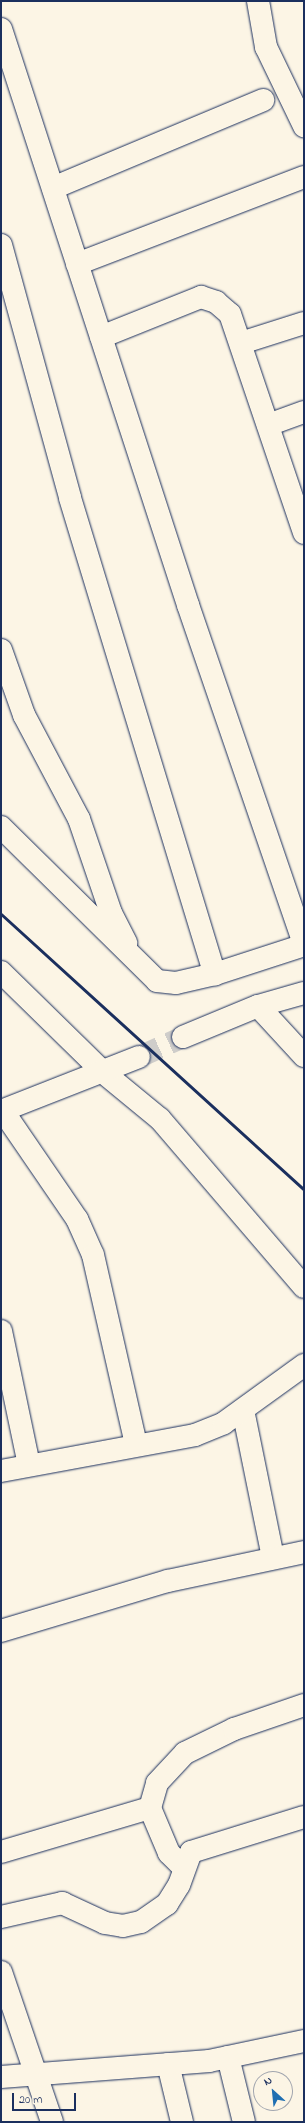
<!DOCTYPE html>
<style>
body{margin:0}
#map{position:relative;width:305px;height:2123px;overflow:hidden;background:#fcf5e5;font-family:"Indie Flower",sans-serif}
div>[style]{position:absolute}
.secondary-tunnel>*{height:22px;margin-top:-11px;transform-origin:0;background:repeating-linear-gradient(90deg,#cfcdca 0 22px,transparent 0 33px)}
.roads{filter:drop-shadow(0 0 1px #1b2f5e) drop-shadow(0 0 1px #1b2f5e)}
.street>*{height:22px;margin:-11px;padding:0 11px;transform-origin:11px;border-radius:11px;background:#fcf5e5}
.secondary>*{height:22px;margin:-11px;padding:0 11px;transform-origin:11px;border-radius:11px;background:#fcf5e5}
.rail>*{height:3px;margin:-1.5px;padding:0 1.5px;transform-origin:1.5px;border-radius:1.5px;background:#1b2f5e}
span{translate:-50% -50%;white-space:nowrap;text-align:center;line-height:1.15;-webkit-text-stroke:3px #fcf5e5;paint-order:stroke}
.frame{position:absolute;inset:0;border:2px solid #1b2f5e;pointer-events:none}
.north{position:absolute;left:253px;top:2071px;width:40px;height:40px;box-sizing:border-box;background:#fcf5e5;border:1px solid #a2a6af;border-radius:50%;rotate:333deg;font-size:11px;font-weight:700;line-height:16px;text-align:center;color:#1b2f5e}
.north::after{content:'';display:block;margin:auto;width:14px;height:18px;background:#1f6fb2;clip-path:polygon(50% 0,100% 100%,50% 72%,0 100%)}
.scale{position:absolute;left:12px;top:2093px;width:64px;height:18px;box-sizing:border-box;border:2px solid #1b2f5e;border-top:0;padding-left:5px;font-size:12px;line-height:14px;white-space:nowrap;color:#1b2f5e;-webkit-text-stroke:3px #fcf5e5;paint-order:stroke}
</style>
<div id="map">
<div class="secondary-tunnel">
<div style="left:139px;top:1057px;width:48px;rotate:-24.4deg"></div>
</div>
<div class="roads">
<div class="street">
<div style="left:258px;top:1px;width:47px;rotate:80.1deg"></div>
<div style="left:266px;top:47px;width:88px;rotate:64.3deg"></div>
<div style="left:1px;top:29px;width:606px;rotate:72.01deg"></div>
<div style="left:188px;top:605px;width:357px;rotate:71.1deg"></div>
<div style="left:53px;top:188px;width:228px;rotate:-22.7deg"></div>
<div style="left:1px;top:245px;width:262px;rotate:74.7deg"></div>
<div style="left:70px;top:498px;width:498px;rotate:73.1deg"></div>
<div style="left:77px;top:264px;width:243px;rotate:-21deg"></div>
<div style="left:101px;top:337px;width:108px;rotate:-21.8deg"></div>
<div style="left:201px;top:297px;width:16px;rotate:18deg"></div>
<div style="left:216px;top:302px;width:18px;rotate:41deg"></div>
<div style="left:230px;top:314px;width:231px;rotate:71.3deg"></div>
<div style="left:241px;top:343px;width:66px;rotate:-17.6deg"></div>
<div style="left:268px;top:425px;width:38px;rotate:-20deg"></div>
<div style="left:1px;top:650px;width:69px;rotate:70.5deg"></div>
<div style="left:24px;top:715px;width:118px;rotate:62.1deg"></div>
<div style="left:79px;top:819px;width:99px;rotate:71.2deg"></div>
<div style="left:111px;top:913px;width:34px;rotate:63deg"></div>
<div style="left:1px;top:827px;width:219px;rotate:44.6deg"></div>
<div style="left:157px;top:981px;width:19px;rotate:6deg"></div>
<div style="left:176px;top:983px;width:40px;rotate:-13deg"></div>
<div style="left:215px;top:974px;width:94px;rotate:-18deg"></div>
<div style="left:1px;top:972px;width:144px;rotate:44.4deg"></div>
<div style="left:104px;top:1073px;width:72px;rotate:39.4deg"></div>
<div style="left:160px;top:1119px;width:221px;rotate:49.4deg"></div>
<div style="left:258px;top:1006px;width:68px;rotate:47.4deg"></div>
<div style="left:3px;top:1111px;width:131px;rotate:55.6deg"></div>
<div style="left:77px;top:1219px;width:39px;rotate:66deg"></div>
<div style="left:93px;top:1255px;width:195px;rotate:77.2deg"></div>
<div style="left:1px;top:1331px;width:137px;rotate:78.2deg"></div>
<div style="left:243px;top:1410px;width:151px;rotate:78.5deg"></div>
<div style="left:1px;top:1471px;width:197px;rotate:-10.5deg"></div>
<div style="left:195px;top:1435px;width:31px;rotate:-22deg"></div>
<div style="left:224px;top:1423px;width:99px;rotate:-35.9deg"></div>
<div style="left:1px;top:1631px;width:174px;rotate:-16.7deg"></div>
<div style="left:168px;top:1581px;width:139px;rotate:-12deg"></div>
<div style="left:1px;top:1852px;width:155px;rotate:-16.5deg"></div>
<div style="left:183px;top:1867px;width:20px;rotate:-135deg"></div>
<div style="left:169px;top:1853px;width:49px;rotate:-112.9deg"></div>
<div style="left:150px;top:1808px;width:26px;rotate:-74deg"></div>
<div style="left:157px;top:1783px;width:41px;rotate:-47deg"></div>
<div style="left:185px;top:1753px;width:55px;rotate:-26.1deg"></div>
<div style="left:234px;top:1729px;width:74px;rotate:-18.9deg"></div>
<div style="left:1px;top:1917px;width:63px;rotate:-12.9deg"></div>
<div style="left:62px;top:1903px;width:47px;rotate:24.9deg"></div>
<div style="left:105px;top:1923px;width:18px;rotate:9deg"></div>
<div style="left:123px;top:1926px;width:18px;rotate:-13deg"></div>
<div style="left:141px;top:1922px;width:32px;rotate:-35deg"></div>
<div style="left:167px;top:1904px;width:22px;rotate:-58deg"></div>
<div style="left:179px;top:1885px;width:35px;rotate:-70deg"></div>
<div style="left:191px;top:1852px;width:118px;rotate:-17.2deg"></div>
<div style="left:1px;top:1972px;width:158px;rotate:71.2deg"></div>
<div style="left:228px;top:2057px;width:67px;rotate:76.2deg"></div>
<div style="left:168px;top:2064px;width:60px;rotate:76.4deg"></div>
<div style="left:1px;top:2077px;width:209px;rotate:-4.4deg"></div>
<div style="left:209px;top:2061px;width:97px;rotate:-11.9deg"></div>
</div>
<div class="secondary">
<div style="left:183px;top:1037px;width:81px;rotate:-22.5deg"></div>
<div style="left:258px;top:1006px;width:48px;rotate:-15.8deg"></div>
<div style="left:1px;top:1111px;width:148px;rotate:-21.4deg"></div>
</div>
</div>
<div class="rail">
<div style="left:1px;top:914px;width:410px;rotate:42.3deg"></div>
</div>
<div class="frame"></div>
<div class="north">N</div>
<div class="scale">20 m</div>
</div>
